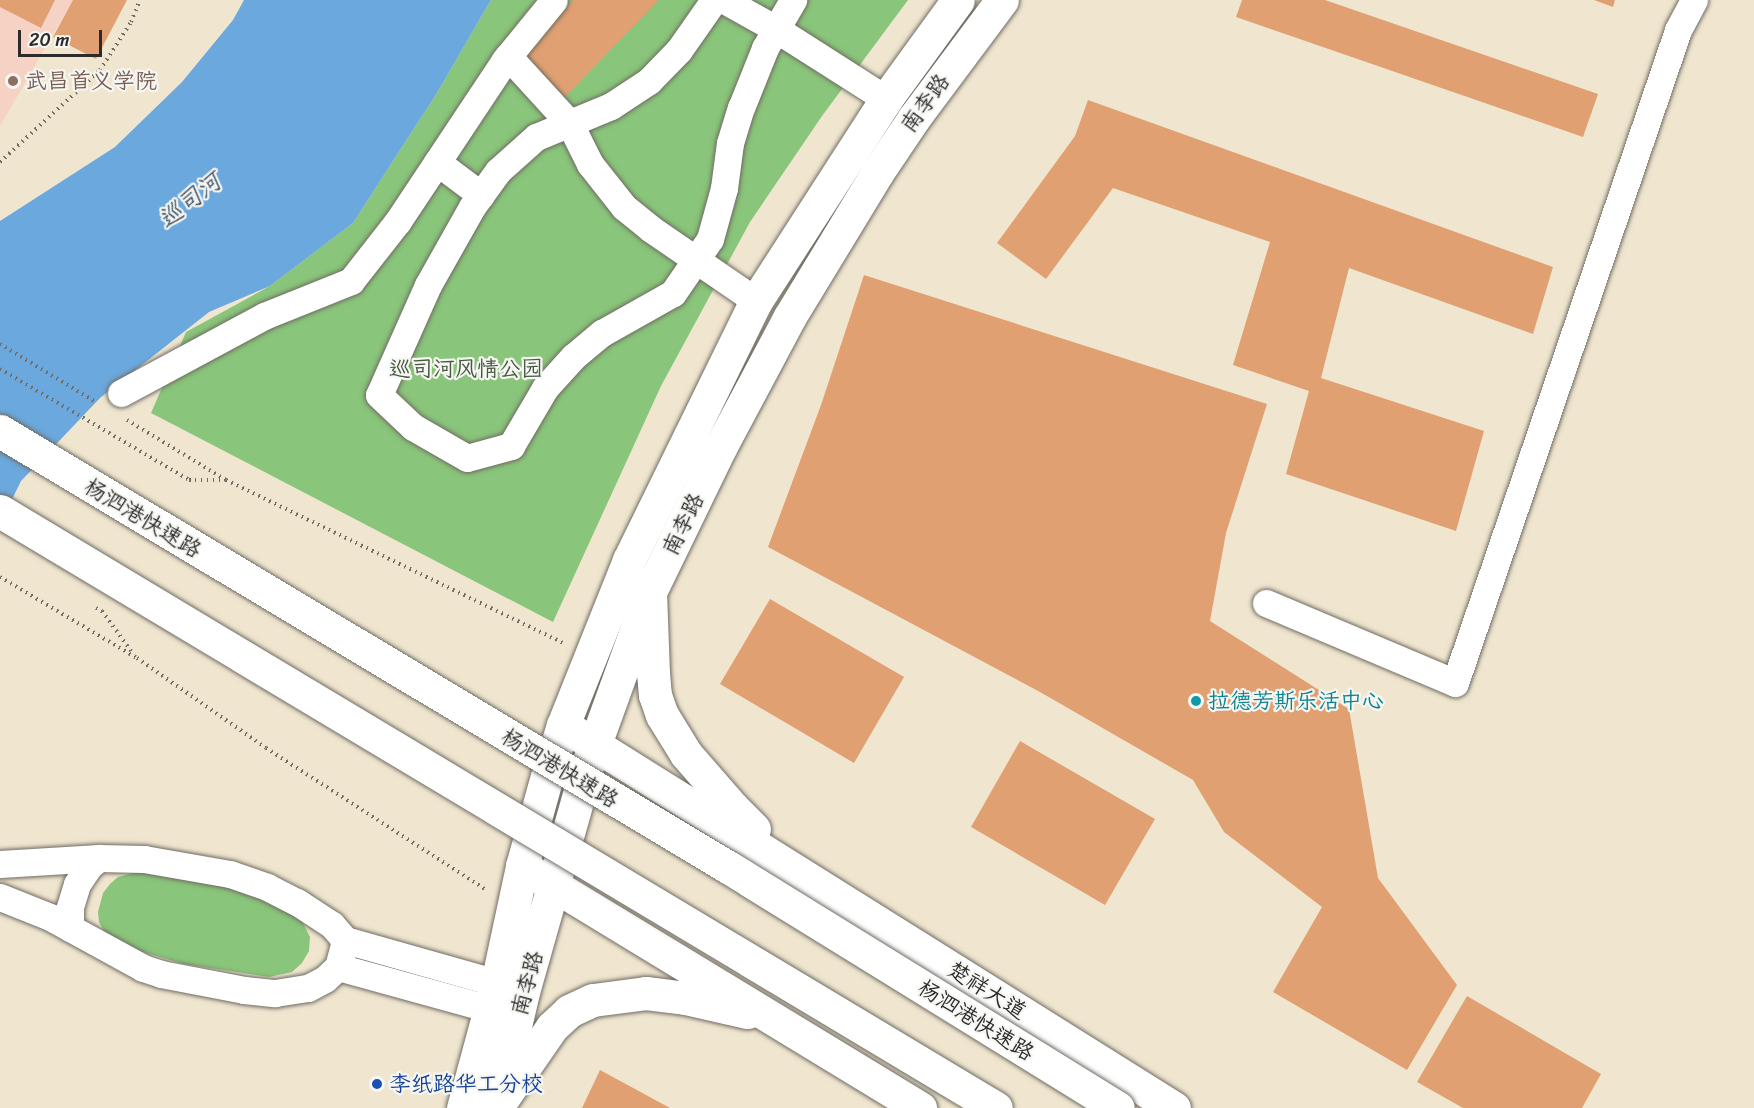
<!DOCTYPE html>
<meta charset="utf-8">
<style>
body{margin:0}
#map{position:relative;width:1754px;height:1108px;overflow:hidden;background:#f0e6cf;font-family:Sriracha,"LXGW WenKai TC",sans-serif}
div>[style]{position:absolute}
.built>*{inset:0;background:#f6d2c5}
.green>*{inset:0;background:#89c57a}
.water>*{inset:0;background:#6ba8dd}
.building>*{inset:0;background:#e0a072}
.path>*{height:4px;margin-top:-2px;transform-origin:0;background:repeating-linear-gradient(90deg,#706c64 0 1.5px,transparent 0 6px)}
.roads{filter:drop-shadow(0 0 2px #706c64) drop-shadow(0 0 2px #706c64)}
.street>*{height:27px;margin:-13.5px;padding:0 13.5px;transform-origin:13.5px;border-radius:13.5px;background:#fff}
.secondary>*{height:33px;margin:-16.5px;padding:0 16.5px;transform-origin:16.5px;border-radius:16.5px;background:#fff}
.highway>*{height:33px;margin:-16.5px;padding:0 16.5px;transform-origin:16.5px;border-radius:16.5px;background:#fff}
.bridges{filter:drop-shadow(0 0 2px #706c64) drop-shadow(0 0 2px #706c64)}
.highway-bridge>*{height:33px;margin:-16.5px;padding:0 16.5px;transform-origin:16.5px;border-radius:16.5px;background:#fff}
.dots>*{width:16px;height:16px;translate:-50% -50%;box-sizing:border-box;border:3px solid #f6f6f2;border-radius:50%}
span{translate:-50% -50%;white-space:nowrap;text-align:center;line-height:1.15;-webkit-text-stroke:4.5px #f6f6f2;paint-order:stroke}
.education-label{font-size:22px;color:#785e54}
.left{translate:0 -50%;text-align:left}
.street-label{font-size:22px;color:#2b2b2b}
.park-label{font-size:22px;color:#475943}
.culture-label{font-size:22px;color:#0d838f}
.transit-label{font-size:22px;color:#164399}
.water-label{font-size:24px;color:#415769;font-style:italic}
.scale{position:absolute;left:18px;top:30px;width:84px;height:27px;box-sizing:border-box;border:3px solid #2b2b2b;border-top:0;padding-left:8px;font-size:18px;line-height:21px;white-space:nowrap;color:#2b2b2b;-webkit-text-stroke:4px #f6f6f2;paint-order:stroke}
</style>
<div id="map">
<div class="built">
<div style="clip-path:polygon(0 0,73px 0,0 126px)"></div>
</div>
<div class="green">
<div style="clip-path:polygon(491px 0,908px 0,822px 116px,750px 222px,661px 386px,553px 622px,151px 413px,186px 332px,270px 286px,353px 223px,437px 93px)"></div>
<div style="clip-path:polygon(138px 872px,227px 887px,272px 901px,302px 921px,310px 937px,309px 951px,302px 963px,292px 972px,269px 977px,184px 964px,136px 950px,105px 933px,99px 922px,98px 912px,103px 893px,110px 884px,118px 877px)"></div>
</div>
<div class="water">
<div style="clip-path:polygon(244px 0,491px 0,437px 93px,353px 223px,270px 286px,209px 312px,100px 398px,21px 481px,0 524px,0 221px,115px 147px,182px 82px,233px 20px)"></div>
</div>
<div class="building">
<div style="clip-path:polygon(0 0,55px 0,41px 28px,0 7px)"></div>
<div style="clip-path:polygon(73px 0,127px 0,96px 59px,53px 37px)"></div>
<div style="clip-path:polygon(573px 0,659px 0,563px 99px,519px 56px)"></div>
<div style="clip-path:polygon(1242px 0,1325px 0,1598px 94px,1583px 137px,1236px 17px)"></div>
<div style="clip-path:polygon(1594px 0,1615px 0,1613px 7px)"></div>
<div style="clip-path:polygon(1088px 100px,1553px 267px,1533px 334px,1349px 268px,1321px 378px,1484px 431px,1456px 531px,1286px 474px,1309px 391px,1233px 365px,1270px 242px,1113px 188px,1046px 279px,997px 243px,1075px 136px)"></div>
<div style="clip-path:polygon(864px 275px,1267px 404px,1226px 533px,1210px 621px,1349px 709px,1378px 878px,1457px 985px,1407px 1070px,1273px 992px,1322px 907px,1224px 832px,1193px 780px,1040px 692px,768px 547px,821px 405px)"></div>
<div style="clip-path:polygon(770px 599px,904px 677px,854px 763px,720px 684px)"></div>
<div style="clip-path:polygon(1020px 741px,1155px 819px,1105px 905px,971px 827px)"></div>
<div style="clip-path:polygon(1467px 996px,1601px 1074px,1582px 1108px,1463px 1108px,1417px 1082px)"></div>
<div style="clip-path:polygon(600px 1070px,670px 1108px,582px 1108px)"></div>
</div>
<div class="path">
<div style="left:0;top:162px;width:136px;rotate:-42.6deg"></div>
<div style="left:100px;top:70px;width:57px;rotate:-57.1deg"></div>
<div style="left:131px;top:22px;width:24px;rotate:-68deg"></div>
<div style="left:0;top:344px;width:110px;rotate:31.2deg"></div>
<div style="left:0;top:369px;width:219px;rotate:30.4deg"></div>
<div style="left:189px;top:480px;width:37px"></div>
<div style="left:127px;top:420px;width:116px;rotate:31.2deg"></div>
<div style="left:226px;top:480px;width:374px;rotate:25.8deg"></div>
<div style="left:0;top:577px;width:159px;rotate:30.6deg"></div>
<div style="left:137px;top:658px;width:157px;rotate:34.9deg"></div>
<div style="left:266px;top:748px;width:262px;rotate:32.8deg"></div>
<div style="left:96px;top:608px;width:7px;rotate:27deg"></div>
<div style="left:102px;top:611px;width:54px;rotate:54deg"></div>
</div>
<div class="roads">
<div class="street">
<div style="left:714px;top:0;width:61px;rotate:125deg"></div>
<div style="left:679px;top:50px;width:43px;rotate:134.1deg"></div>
<div style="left:649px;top:81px;width:45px;rotate:146.7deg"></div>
<div style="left:611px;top:106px;width:81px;rotate:157.5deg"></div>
<div style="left:536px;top:137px;width:51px;rotate:138.2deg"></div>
<div style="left:498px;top:171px;width:44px;rotate:125.8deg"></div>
<div style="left:472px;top:207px;width:90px;rotate:119.4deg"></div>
<div style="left:428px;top:285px;width:120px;rotate:114deg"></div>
<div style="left:379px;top:395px;width:47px;rotate:43.3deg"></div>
<div style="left:413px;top:427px;width:62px;rotate:29.9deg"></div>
<div style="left:467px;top:458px;width:46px;rotate:-15.3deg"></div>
<div style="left:511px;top:446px;width:67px;rotate:-59.6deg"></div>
<div style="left:545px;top:388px;width:42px;rotate:-47.9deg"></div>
<div style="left:573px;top:357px;width:38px;rotate:-40deg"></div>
<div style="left:602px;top:333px;width:81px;rotate:-29.4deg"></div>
<div style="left:673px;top:293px;width:65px;rotate:-55.6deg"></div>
<div style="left:710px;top:239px;width:53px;rotate:-74.6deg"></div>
<div style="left:724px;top:188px;width:45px;rotate:-82.4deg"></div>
<div style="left:730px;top:143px;width:37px;rotate:-73deg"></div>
<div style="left:741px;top:108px;width:65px;rotate:-68.2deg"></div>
<div style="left:765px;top:48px;width:56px;rotate:-59.7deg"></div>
<div style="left:724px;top:0;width:60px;rotate:29.1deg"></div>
<div style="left:776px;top:29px;width:130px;rotate:32.5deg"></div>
<div style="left:508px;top:56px;width:92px;rotate:47.6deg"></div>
<div style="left:570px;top:124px;width:45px;rotate:63.4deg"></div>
<div style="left:590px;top:164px;width:55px;rotate:51.7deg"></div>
<div style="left:624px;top:207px;width:35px;rotate:39deg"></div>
<div style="left:651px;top:229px;width:127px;rotate:34.4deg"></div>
<div style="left:437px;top:162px;width:55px;rotate:36.9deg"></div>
<div style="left:121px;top:393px;width:162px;rotate:-28.3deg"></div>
<div style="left:264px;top:316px;width:94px;rotate:-21.9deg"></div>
<div style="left:351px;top:281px;width:76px;rotate:-51.9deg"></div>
<div style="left:398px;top:221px;width:193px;rotate:-56.4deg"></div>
<div style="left:505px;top:60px;width:77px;rotate:-50.8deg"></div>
<div style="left:1266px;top:603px;width:205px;rotate:22.9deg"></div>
<div style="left:1455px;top:683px;width:690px;rotate:-71.14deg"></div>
<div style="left:1678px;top:30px;width:34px;rotate:-62deg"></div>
<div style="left:0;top:864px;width:99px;rotate:-3.5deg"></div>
<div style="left:99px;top:858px;width:45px;rotate:1.3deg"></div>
<div style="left:144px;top:859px;width:87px;rotate:9.9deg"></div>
<div style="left:230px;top:874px;width:39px;rotate:19deg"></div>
<div style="left:267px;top:887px;width:34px;rotate:27deg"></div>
<div style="left:297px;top:902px;width:42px;rotate:33.3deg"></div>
<div style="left:332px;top:925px;width:20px;rotate:49deg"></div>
<div style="left:345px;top:940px;width:158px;rotate:15.8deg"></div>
<div style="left:0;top:897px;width:54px;rotate:21.8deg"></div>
<div style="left:50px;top:917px;width:106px;rotate:28.7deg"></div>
<div style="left:143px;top:968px;width:19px;rotate:18deg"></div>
<div style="left:161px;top:974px;width:85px;rotate:10.9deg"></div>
<div style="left:244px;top:990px;width:31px;rotate:6deg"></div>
<div style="left:275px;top:993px;width:33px;rotate:-9deg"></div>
<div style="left:308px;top:988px;width:19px;rotate:-28deg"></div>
<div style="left:325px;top:979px;width:18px;rotate:-43deg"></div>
<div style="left:338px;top:967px;width:28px;rotate:-75deg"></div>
<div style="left:70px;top:928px;width:21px;rotate:-90deg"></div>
<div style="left:70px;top:907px;width:24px;rotate:-73deg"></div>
<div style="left:77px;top:884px;width:22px;rotate:-56deg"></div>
<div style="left:89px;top:866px;width:13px;rotate:-39deg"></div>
<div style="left:338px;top:967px;width:158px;rotate:15.4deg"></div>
</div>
<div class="secondary">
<div style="left:463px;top:1108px;width:130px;rotate:-74.8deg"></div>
<div style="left:497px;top:983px;width:120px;rotate:-77.9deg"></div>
<div style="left:522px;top:866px;width:93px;rotate:-74.5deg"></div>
<div style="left:547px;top:776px;width:53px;rotate:-72.6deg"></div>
<div style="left:563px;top:725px;width:178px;rotate:-68.2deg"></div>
<div style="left:629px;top:560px;width:288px;rotate:-63.9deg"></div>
<div style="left:756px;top:301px;width:240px;rotate:-57.2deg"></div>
<div style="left:886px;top:99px;width:122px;rotate:-54deg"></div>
<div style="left:496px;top:1108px;width:119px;rotate:-76.9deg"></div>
<div style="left:523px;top:992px;width:235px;rotate:-74.2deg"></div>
<div style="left:587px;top:766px;width:185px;rotate:-70.1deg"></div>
<div style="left:650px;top:592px;width:162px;rotate:-64.1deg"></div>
<div style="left:721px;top:446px;width:145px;rotate:-62deg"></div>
<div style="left:789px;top:318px;width:170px;rotate:-58.7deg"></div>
<div style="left:877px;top:173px;width:66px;rotate:-56.1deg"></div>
<div style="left:914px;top:118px;width:147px;rotate:-53.3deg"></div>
</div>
<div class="highway">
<div style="left:650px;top:592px;width:81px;rotate:87.9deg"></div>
<div style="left:653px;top:673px;width:22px;rotate:85deg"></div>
<div style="left:655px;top:695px;width:21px;rotate:71deg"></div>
<div style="left:662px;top:715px;width:46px;rotate:58.4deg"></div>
<div style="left:686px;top:754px;width:70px;rotate:49deg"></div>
<div style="left:732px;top:807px;width:31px;rotate:45deg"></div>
<div style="left:563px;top:725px;width:721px;rotate:32.08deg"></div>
<div style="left:522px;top:866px;width:466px;rotate:31.3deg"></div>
<div style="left:496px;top:1108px;width:98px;rotate:-55.3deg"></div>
<div style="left:552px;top:1027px;width:23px;rotate:-43deg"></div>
<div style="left:569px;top:1011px;width:26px;rotate:-25deg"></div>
<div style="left:593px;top:1000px;width:53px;rotate:-7.5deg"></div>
<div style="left:646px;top:993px;width:39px;rotate:7deg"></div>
<div style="left:685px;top:998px;width:64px;rotate:12.7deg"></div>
</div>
</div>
<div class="bridges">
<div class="highway-bridge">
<div style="left:0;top:431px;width:849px;rotate:30.92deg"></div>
<div style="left:728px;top:867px;width:458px;rotate:31.7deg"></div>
<div style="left:0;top:511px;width:1161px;rotate:30.94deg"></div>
</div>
</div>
<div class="dots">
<div style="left:13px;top:81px;background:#8d6e63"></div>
<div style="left:1196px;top:701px;background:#0f9aa8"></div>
<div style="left:377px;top:1084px;background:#1a4fb4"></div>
</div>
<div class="education-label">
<span class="left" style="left:25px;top:81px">武昌首义学院</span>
</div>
<div class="street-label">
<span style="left:925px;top:103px;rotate:-54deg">南李路</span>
<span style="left:143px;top:518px;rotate:31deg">杨泗港快速路</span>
<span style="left:683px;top:524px;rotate:-64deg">南李路</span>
<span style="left:560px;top:768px;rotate:31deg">杨泗港快速路</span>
<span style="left:527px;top:983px;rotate:-75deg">南李路</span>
<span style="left:987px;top:990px;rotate:32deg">楚祥大道</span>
<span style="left:976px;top:1020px;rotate:32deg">杨泗港快速路</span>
</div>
<div class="park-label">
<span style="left:466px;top:369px">巡司河风情公园</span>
</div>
<div class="culture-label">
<span class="left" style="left:1208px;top:701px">拉德芳斯乐活中心</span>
</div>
<div class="transit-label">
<span class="left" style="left:389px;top:1084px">李纸路华工分校</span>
</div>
<div class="water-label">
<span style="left:190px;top:201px;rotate:-38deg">巡司河</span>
</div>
<div class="scale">20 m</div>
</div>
